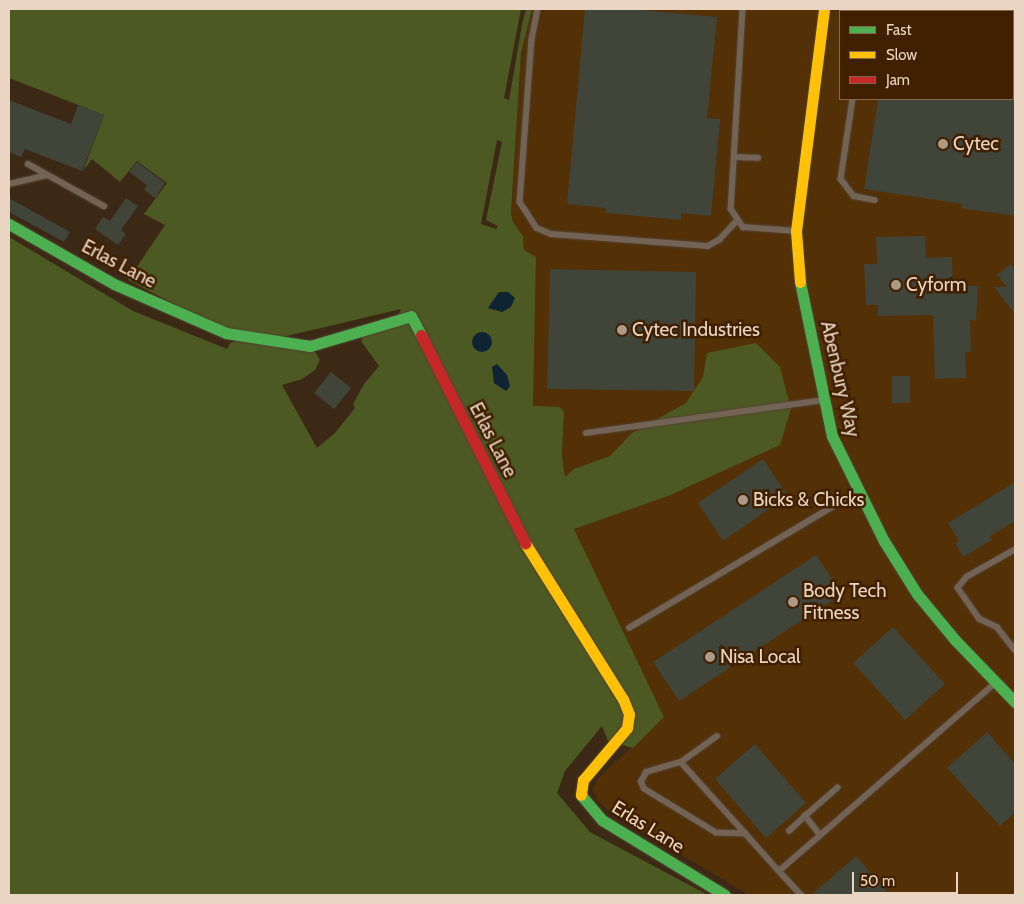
<!DOCTYPE html>
<style>
body{margin:0}
#map{position:relative;width:1024px;height:904px;overflow:hidden;background:#3c2915;font-family:Cabin,sans-serif}
div>[style]{position:absolute}
.built>*{inset:0;background:#533006}
.green>*{inset:0;background:#4d5922}
.water>*{inset:0;background:#0e2433}
.round{border-radius:50%}
.building>*{inset:0;background:#404439}
.roads{filter:drop-shadow(0 0 1px #524335) drop-shadow(0 0 1px #524335)}
.lane>*{height:5.5px;margin:-2.75px;padding:0 2.75px;transform-origin:2.75px;border-radius:2.75px;background:#726355}
.fast>*{height:11px;margin:-5.5px;padding:0 5.5px;transform-origin:5.5px;border-radius:5.5px;background:#4caf50}
.slow>*{height:11px;margin:-5.5px;padding:0 5.5px;transform-origin:5.5px;border-radius:5.5px;background:#ffc107}
.jam>*{height:11px;margin:-5.5px;padding:0 5.5px;transform-origin:5.5px;border-radius:5.5px;background:#c62828}
.dots>*{width:14px;height:14px;translate:-50% -50%;box-sizing:border-box;border:2px solid #402000;border-radius:50%}
span{translate:-50% -50%;white-space:nowrap;text-align:center;line-height:1.15;-webkit-text-stroke:5px #402000;paint-order:stroke}
.poi-label{font-size:19px;color:#ead5c3}
.left{translate:0 -50%;text-align:left}
.street-label{font-size:19px;color:#ead5c3}
.frame{position:absolute;inset:0;border:10px solid #ead5c3;pointer-events:none}
.legend{position:absolute;left:839px;top:10px;width:175px;height:90px;box-sizing:border-box;background:#402000;border:1px solid #84684e;margin:0;padding:6px 9px;list-style:none;font-size:15px;color:#ead5c3}
.legend li{display:flex;align-items:center;gap:10px;height:25px}
.legend b{width:25px;border:1px solid #84684e}
.scale{position:absolute;left:852px;top:872px;width:106px;height:22px;box-sizing:border-box;border:2px solid #ead5c3;border-top:0;padding-left:6px;font-size:15px;line-height:18px;white-space:nowrap;color:#ead5c3;-webkit-text-stroke:4px #402000;paint-order:stroke}
</style>
<div id="map">
<div class="built">
<div style="clip-path:polygon(evenodd,532px 9px,1015px 9px,1015px 895px,749px 895px,614px 815px,597px 800px,592px 788px,598px 778px,664px 717px,574px 529px,562px 455px,564px 411px,533px 406px,536px 258px,524px 250px,523px 236px,513px 222px,511px 213px,521px 53px,532px 9px,840px 11px,1013px 11px,1013px 99px,840px 99px,840px 11px)"></div>
</div>
<div class="green">
<div style="clip-path:polygon(evenodd,9px 9px,521px 9px,504px 98px,509px 100px,522px 25px,526px 9px,532px 9px,521px 53px,511px 213px,513px 222px,523px 236px,524px 250px,536px 257px,533px 406px,559px 407px,564px 411px,562px 455px,565px 477px,574px 469px,610px 456px,632px 433px,686px 403px,703px 377px,707px 353px,756px 343px,780px 367px,791px 409px,780px 445px,668px 496px,574px 529px,664px 717px,633px 748px,608px 741px,602px 726px,565px 771px,557px 793px,590px 832px,708px 895px,9px 895px,9px 237px,133px 311px,227px 349px,230px 343px,240px 340px,315px 352px,320px 360px,315px 370px,302px 379px,282px 385px,317px 448px,335px 433px,355px 408px,353px 404px,364px 384px,379px 366px,361px 341px,365px 332px,394px 324px,401px 309px,270px 340px,222px 329px,128px 280px,165px 225px,144px 214px,167px 183px,137px 161px,120px 182px,92px 159px,83px 171px,104px 115px,9px 78px,9px 9px,497px 140px,502px 142px,486px 220px,498px 226px,496px 229px,481px 224px,497px 140px)"></div>
</div>
<div class="water">
<div style="clip-path:polygon(499px 292px,508px 292px,515px 298px,511px 307px,502px 312px,488px 308px)"></div>
<div class="round" style="left:472px;top:332px;width:20px;height:20px"></div>
<div style="clip-path:polygon(497px 364px,507px 375px,510px 386px,506px 391px,494px 383px,492px 367px)"></div>
</div>
<div class="building">
<div style="clip-path:polygon(585px 9px,630px 9px,717px 17px,707px 118px,720px 119px,711px 216px,681px 213px,681px 220px,606px 213px,606px 208px,567px 204px)"></div>
<div style="clip-path:polygon(878px 99px,1015px 99px,1015px 216px,961px 208px,962px 204px,864px 189px)"></div>
<div style="clip-path:polygon(9px 100px,71px 124px,78px 105px,104px 115px,82px 171px,25px 149px,21px 157px,9px 152px)"></div>
<div style="clip-path:polygon(137px 162px,165px 183px,155px 198px,144px 190px,147px 185px,129px 172px)"></div>
<div style="clip-path:polygon(9px 198px,70px 232px,64px 242px,9px 212px)"></div>
<div style="clip-path:polygon(126px 198px,138px 206px,121px 230px,126px 234px,118px 245px,95px 229px,103px 217px,110px 221px)"></div>
<div style="clip-path:polygon(925px 236px,926px 258px,952px 257px,953px 285px,978px 286px,976px 321px,970px 320px,971px 352px,965px 352px,966px 378px,935px 379px,933px 315px,878px 316px,878px 305px,866px 305px,864px 264px,877px 264px,876px 237px)"></div>
<div style="clip-path:polygon(1011px 264px,1015px 270px,1015px 314px,994px 287px,1007px 287px,997px 275px)"></div>
<div style="clip-path:polygon(550px 269px,696px 272px,694px 391px,547px 389px)"></div>
<div style="clip-path:polygon(331px 372px,351px 388px,334px 409px,314px 393px)"></div>
<div style="clip-path:polygon(892px 376px,910px 376px,910px 403px,892px 403px)"></div>
<div style="clip-path:polygon(763px 459px,788px 496px,723px 541px,698px 503px)"></div>
<div style="clip-path:polygon(1015px 482px,1015px 521px,990px 536px,992px 540px,963px 557px,955px 543px,959px 541px,948px 523px)"></div>
<div style="clip-path:polygon(816px 555px,842px 594px,679px 701px,653px 662px)"></div>
<div style="clip-path:polygon(893px 627px,945px 684px,905px 720px,853px 663px)"></div>
<div style="clip-path:polygon(987px 732px,1015px 764px,1015px 812px,1000px 826px,947px 768px)"></div>
<div style="clip-path:polygon(755px 744px,806px 803px,766px 838px,715px 779px)"></div>
<div style="clip-path:polygon(856px 856px,890px 895px,811px 895px)"></div>
</div>
<div class="roads">
<div class="lane">
<div style="left:538px;top:9px;width:31px;rotate:101deg"></div>
<div style="left:532px;top:39px;width:163px;rotate:94.2deg"></div>
<div style="left:520px;top:202px;width:31px;rotate:57deg"></div>
<div style="left:537px;top:228px;width:15px;rotate:23deg"></div>
<div style="left:551px;top:234px;width:157px;rotate:4.4deg"></div>
<div style="left:708px;top:246px;width:13px;rotate:-29deg"></div>
<div style="left:719px;top:240px;width:26px;rotate:-47deg"></div>
<div style="left:743px;top:9px;width:200px;rotate:93.4deg"></div>
<div style="left:731px;top:209px;width:22px;rotate:56deg"></div>
<div style="left:743px;top:227px;width:53px;rotate:4.3deg"></div>
<div style="left:867px;top:11px;width:2px;rotate:-90deg"></div>
<div style="left:853px;top:99px;width:81px;rotate:98.5deg"></div>
<div style="left:841px;top:179px;width:21px;rotate:53deg"></div>
<div style="left:854px;top:196px;width:21px;rotate:11deg"></div>
<div style="left:734px;top:157px;width:24px;rotate:2deg"></div>
<div style="left:28px;top:164px;width:87px;rotate:28.9deg"></div>
<div style="left:9px;top:184px;width:39px;rotate:-13deg"></div>
<div style="left:586px;top:433px;width:239px;rotate:-7.9deg"></div>
<div style="left:1015px;top:550px;width:55px;rotate:150.6deg"></div>
<div style="left:967px;top:577px;width:14px;rotate:129deg"></div>
<div style="left:958px;top:588px;width:38px;rotate:55deg"></div>
<div style="left:980px;top:619px;width:19px;rotate:25deg"></div>
<div style="left:997px;top:627px;width:29px;rotate:52deg"></div>
<div style="left:629px;top:628px;width:265px;rotate:-30.8deg"></div>
<div style="left:681px;top:762px;width:44px;rotate:-35.8deg"></div>
<div style="left:789px;top:831px;width:22px;rotate:-43deg"></div>
<div style="left:746px;top:834px;width:30px;rotate:-178deg"></div>
<div style="left:716px;top:833px;width:84px;rotate:-148.6deg"></div>
<div style="left:644px;top:789px;width:8px;rotate:-113deg"></div>
<div style="left:641px;top:782px;width:11px;rotate:-63deg"></div>
<div style="left:646px;top:772px;width:36px;rotate:-16deg"></div>
<div style="left:681px;top:762px;width:97px;rotate:47.9deg"></div>
<div style="left:746px;top:834px;width:50px;rotate:48.3deg"></div>
<div style="left:779px;top:871px;width:286px;rotate:-41deg"></div>
<div style="left:819px;top:834px;width:23px;rotate:-128deg"></div>
<div style="left:805px;top:816px;width:43px;rotate:-41.2deg"></div>
<div style="left:779px;top:871px;width:33px;rotate:47deg"></div>
</div>
<div class="fast">
<div style="left:9px;top:224px;width:121px;rotate:29.7deg"></div>
<div style="left:114px;top:284px;width:122px;rotate:23.6deg"></div>
<div style="left:226px;top:333px;width:85px;rotate:8.8deg"></div>
<div style="left:310px;top:346px;width:105px;rotate:-16.5deg"></div>
<div style="left:411px;top:316px;width:21px;rotate:62deg"></div>
<div style="left:800px;top:282px;width:157px;rotate:78.3deg"></div>
<div style="left:832px;top:436px;width:117px;rotate:63.7deg"></div>
<div style="left:884px;top:541px;width:62px;rotate:58.1deg"></div>
<div style="left:917px;top:594px;width:61px;rotate:50.3deg"></div>
<div style="left:956px;top:641px;width:85px;rotate:46deg"></div>
<div style="left:581px;top:795px;width:33px;rotate:50deg"></div>
<div style="left:602px;top:820px;width:144px;rotate:31.4deg"></div>
</div>
<div class="slow">
<div style="left:800px;top:282px;width:51px;rotate:-94.5deg"></div>
<div style="left:796px;top:231px;width:224px;rotate:-82.8deg"></div>
<div style="left:525px;top:543px;width:184px;rotate:57.9deg"></div>
<div style="left:623px;top:699px;width:16px;rotate:68deg"></div>
<div style="left:629px;top:714px;width:14px;rotate:98deg"></div>
<div style="left:627px;top:728px;width:68px;rotate:130.2deg"></div>
<div style="left:583px;top:780px;width:15px;rotate:98deg"></div>
</div>
<div class="jam">
<div style="left:421px;top:335px;width:233px;rotate:63.4deg"></div>
</div>
</div>
<div class="dots">
<div style="left:943px;top:144px;background:#ad9986"></div>
<div style="left:896px;top:285px;background:#ad9986"></div>
<div style="left:622px;top:330px;background:#ad9986"></div>
<div style="left:743px;top:500px;background:#ad9986"></div>
<div style="left:793px;top:602px;background:#ad9986"></div>
<div style="left:710px;top:657px;background:#ad9986"></div>
</div>
<div class="poi-label">
<span class="left" style="left:953px;top:144px">Cytec</span>
<span class="left" style="left:906px;top:285px">Cyform</span>
<span class="left" style="left:632px;top:330px">Cytec Industries</span>
<span class="left" style="left:753px;top:500px">Bicks &amp; Chicks</span>
<span class="left" style="left:803px;top:602px">Body Tech<br>Fitness</span>
<span class="left" style="left:720px;top:657px">Nisa Local</span>
</div>
<div class="street-label">
<span style="left:119px;top:264px;rotate:28deg">Erlas Lane</span>
<span style="left:840px;top:379px;rotate:77deg">Abenbury Way</span>
<span style="left:493px;top:440px;rotate:63deg">Erlas Lane</span>
<span style="left:648px;top:827px;rotate:32deg">Erlas Lane</span>
</div>
<div class="frame"></div>
<ul class="legend">
<li><b style="height:6px;background:#4caf50"></b>Fast</li>
<li><b style="height:6px;background:#ffc107"></b>Slow</li>
<li><b style="height:6px;background:#c62828"></b>Jam</li>
</ul>
<div class="scale">50 m</div>
</div>
